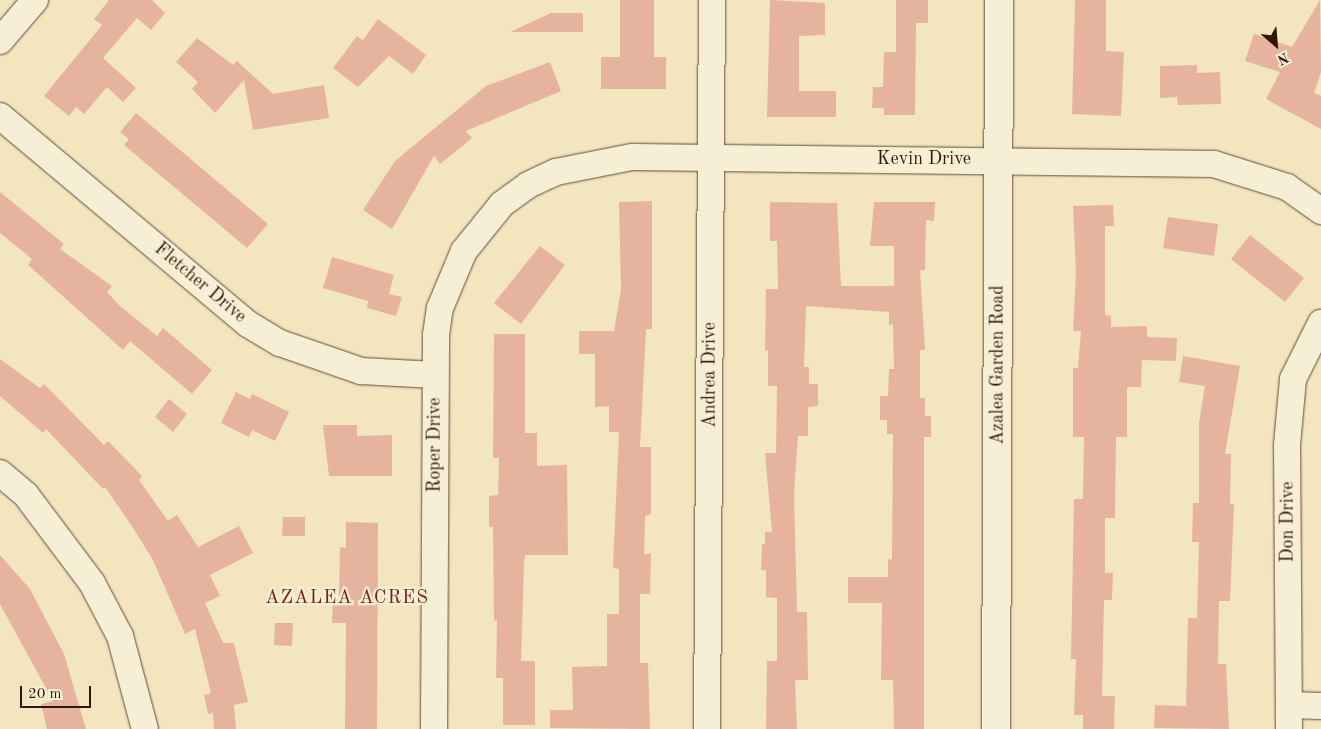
<!DOCTYPE html>
<style>
body{margin:0}
#map{position:relative;width:1321px;height:729px;overflow:hidden;background:#f3e6bf;font-family:"Old Standard TT",serif}
div>[style]{position:absolute}
.building>*{inset:0;background:#e6b39e}
.roads{filter:drop-shadow(0 0 1px #5f4b36) drop-shadow(0 0 1px #5f4b36)}
.minor>*{height:26px;margin:-13px;padding:0 13px;transform-origin:13px;border-radius:13px;background:#f7efd5}
.secondary>*{height:28px;margin:-14px;padding:0 14px;transform-origin:14px;border-radius:14px;background:#f7efd5}
span{translate:-50% -50%;white-space:nowrap;text-align:center;line-height:1.15;-webkit-text-stroke:4.5px #f7efd5;paint-order:stroke}
.street-label{font-size:18px;color:#2e1709}
.neighbourhood-label{font-size:19px;color:#7a1f14;letter-spacing:1px}
.north{position:absolute;left:1251px;top:20px;width:50px;height:50px;-webkit-text-stroke:4px #f7efd5;paint-order:stroke;rotate:153deg;font-size:14px;font-weight:700;line-height:20px;text-align:center;color:#2e1709}
.north::after{content:'';display:block;margin:auto;width:18px;height:22px;background:#2e1709;clip-path:polygon(50% 0,100% 100%,50% 72%,0 100%)}
.scale{position:absolute;left:20px;top:686px;width:71px;height:22px;box-sizing:border-box;border:2px solid #2e1709;border-top:0;padding-left:6px;font-size:15px;line-height:18px;white-space:nowrap;color:#2e1709;-webkit-text-stroke:4px #f7efd5;paint-order:stroke}
</style>
<div id="map">
<div class="building">
<div style="clip-path:polygon(109px 0,152px 0,165px 13px,151px 30px,137px 18px,103px 58px,136px 88px,123px 102px,107px 87px,84px 114px,76px 107px,69px 116px,44px 96px,102px 25px,94px 19px)"></div>
<div style="clip-path:polygon(620px 0,654px 0,654px 57px,666px 57px,666px 89px,601px 89px,601px 57px,620px 57px)"></div>
<div style="clip-path:polygon(770px 0,825px 3px,825px 35px,799px 36px,799px 91px,836px 91px,836px 117px,767px 117px)"></div>
<div style="clip-path:polygon(896px 0,928px 0,928px 23px,916px 23px,915px 115px,884px 115px,884px 108px,872px 108px,873px 87px,883px 87px,884px 52px,896px 52px)"></div>
<div style="clip-path:polygon(1075px 0,1106px 0,1106px 51px,1124px 52px,1121px 116px,1072px 114px)"></div>
<div style="clip-path:polygon(1320px 0,1321px 72px,1314px 93px,1321px 96px,1321px 129px,1266px 99px,1280px 72px,1245px 61px,1254px 34px,1292px 47px)"></div>
<div style="clip-path:polygon(551px 13px,583px 13px,583px 32px,510px 32px)"></div>
<div style="clip-path:polygon(378px 19px,426px 55px,413px 74px,389px 56px,358px 87px,333px 68px,357px 36px,363px 40px)"></div>
<div style="clip-path:polygon(197px 38px,233px 65px,237px 61px,273px 94px,324px 85px,329px 118px,253px 130px,244px 80px,215px 113px,192px 89px,198px 82px,176px 62px)"></div>
<div style="clip-path:polygon(550px 62px,561px 91px,466px 131px,472px 138px,440px 164px,434px 156px,392px 229px,363px 210px,395px 161px,486px 86px)"></div>
<div style="clip-path:polygon(1197px 65px,1197px 73px,1220px 72px,1221px 104px,1178px 105px,1177px 97px,1160px 98px,1160px 66px)"></div>
<div style="clip-path:polygon(136px 113px,268px 224px,247px 248px,124px 145px,129px 139px,120px 132px)"></div>
<div style="clip-path:polygon(0 192px,64px 244px,60px 249px,112px 286px,107px 292px,120px 306px,157px 336px,163px 328px,212px 370px,192px 394px,130px 341px,123px 350px,28px 265px,32px 259px,0 233px)"></div>
<div style="clip-path:polygon(652px 201px,652px 329px,646px 329px,640px 447px,651px 447px,651px 514px,645px 516px,644px 554px,651px 554px,650px 594px,640px 594px,640px 663px,648px 663px,650px 729px,550px 728px,550px 710px,573px 710px,572px 667px,607px 666px,607px 614px,619px 614px,619px 569px,613px 568px,619px 432px,609px 432px,609px 406px,595px 407px,595px 354px,579px 354px,579px 331px,614px 331px,621px 289px,619px 202px)"></div>
<div style="clip-path:polygon(770px 202px,837px 203px,841px 286px,894px 286px,894px 246px,870px 246px,874px 202px,935px 202px,934px 221px,926px 220px,925px 270px,920px 270px,925px 350px,920px 350px,920px 398px,925px 398px,925px 416px,931px 416px,931px 437px,924px 437px,924px 729px,894px 729px,893px 680px,881px 680px,882px 603px,848px 603px,848px 577px,888px 577px,888px 559px,892px 560px,893px 434px,887px 434px,887px 420px,880px 420px,880px 396px,888px 396px,889px 369px,894px 369px,893px 324px,889px 325px,889px 312px,806px 306px,804px 367px,809px 367px,809px 384px,818px 384px,818px 406px,808px 407px,808px 436px,798px 436px,794px 493px,797px 612px,807px 612px,808px 680px,795px 680px,797px 729px,766px 729px,767px 661px,777px 661px,777px 598px,766px 597px,766px 570px,761px 570px,762px 544px,765px 544px,765px 532px,772px 532px,765px 453px,776px 453px,777px 386px,768px 386px,768px 350px,765px 350px,766px 289px,778px 289px,777px 241px,770px 241px)"></div>
<div style="clip-path:polygon(1113px 205px,1114px 226px,1105px 226px,1105px 315px,1111px 316px,1111px 327px,1147px 326px,1147px 337px,1177px 338px,1176px 361px,1142px 360px,1141px 387px,1127px 387px,1127px 437px,1116px 437px,1115px 518px,1105px 518px,1105px 573px,1113px 573px,1112px 600px,1104px 600px,1102px 696px,1115px 696px,1114px 729px,1083px 729px,1083px 715px,1074px 715px,1076px 659px,1071px 659px,1074px 499px,1083px 499px,1084px 437px,1073px 437px,1073px 368px,1078px 368px,1081px 331px,1073px 331px,1076px 272px,1073px 206px)"></div>
<div style="clip-path:polygon(1168px 217px,1218px 224px,1214px 256px,1163px 248px)"></div>
<div style="clip-path:polygon(1250px 235px,1304px 278px,1285px 302px,1231px 259px)"></div>
<div style="clip-path:polygon(540px 246px,565px 265px,521px 324px,494px 303px)"></div>
<div style="clip-path:polygon(332px 257px,394px 275px,389px 294px,402px 297px,396px 316px,367px 308px,368px 301px,323px 288px)"></div>
<div style="clip-path:polygon(494px 334px,525px 334px,525px 433px,537px 433px,537px 466px,567px 465px,568px 555px,525px 555px,524px 565px,521px 661px,535px 661px,535px 725px,503px 725px,503px 678px,496px 678px,497px 620px,494px 621px,493px 527px,489px 527px,489px 496px,498px 495px,499px 458px,493px 458px)"></div>
<div style="clip-path:polygon(1183px 356px,1240px 366px,1225px 454px,1231px 454px,1230px 504px,1234px 504px,1230px 601px,1219px 601px,1218px 664px,1226px 664px,1229px 729px,1154px 728px,1155px 705px,1186px 706px,1188px 618px,1197px 618px,1199px 542px,1192px 542px,1193px 503px,1199px 503px,1199px 423px,1205px 386px,1179px 382px)"></div>
<div style="clip-path:polygon(0 359px,40px 388px,44px 384px,104px 445px,108px 441px,142px 476px,139px 480px,168px 521px,177px 515px,198px 547px,239px 526px,253px 553px,210px 575px,220px 596px,205px 603px,223px 643px,234px 643px,248px 702px,234px 705px,236px 729px,214px 729px,213px 713px,208px 714px,204px 695px,211px 693px,195px 629px,185px 634px,153px 560px,133px 528px,105px 487px,103px 489px,46px 429px,43px 433px,0 396px)"></div>
<div style="clip-path:polygon(236px 392px,250px 399px,252px 394px,289px 412px,275px 441px,252px 430px,249px 437px,221px 423px)"></div>
<div style="clip-path:polygon(169px 399px,187px 414px,173px 432px,155px 417px)"></div>
<div style="clip-path:polygon(323px 425px,357px 425px,357px 436px,392px 435px,392px 476px,329px 476px)"></div>
<div style="clip-path:polygon(283px 517px,305px 517px,305px 536px,282px 536px)"></div>
<div style="clip-path:polygon(346px 522px,378px 523px,377px 729px,345px 729px,346px 623px,332px 623px,333px 602px,339px 602px,340px 547px,346px 548px)"></div>
<div style="clip-path:polygon(0 555px,30px 589px,64px 654px,86px 729px,47px 729px,41px 704px,53px 701px,0 604px)"></div>
<div style="clip-path:polygon(275px 623px,293px 623px,292px 646px,274px 645px)"></div>
</div>
<div class="roads">
<div class="minor">
<div style="left:0;top:41px;width:54px;rotate:-49.5deg"></div>
<div style="left:0;top:116px;width:324px;rotate:40deg"></div>
<div style="left:248px;top:324px;width:37px;rotate:31deg"></div>
<div style="left:280px;top:343px;width:86px;rotate:19.1deg"></div>
<div style="left:361px;top:371px;width:74px;rotate:3.1deg"></div>
<div style="left:0;top:473px;width:34px;rotate:40deg"></div>
<div style="left:26px;top:495px;width:110px;rotate:53.1deg"></div>
<div style="left:92px;top:583px;width:60px;rotate:62.2deg"></div>
<div style="left:120px;top:636px;width:96px;rotate:75deg"></div>
<div style="left:1289px;top:705px;width:32px;rotate:2deg"></div>
<div style="left:434px;top:729px;width:394px;rotate:-89.7deg"></div>
<div style="left:436px;top:335px;width:27px;rotate:-82deg"></div>
<div style="left:440px;top:308px;width:62px;rotate:-67.2deg"></div>
<div style="left:464px;top:251px;width:60px;rotate:-51deg"></div>
<div style="left:502px;top:204px;width:32px;rotate:-36deg"></div>
<div style="left:528px;top:185px;width:31px;rotate:-25deg"></div>
<div style="left:556px;top:172px;width:77px;rotate:-11.2deg"></div>
<div style="left:632px;top:157px;width:582px;rotate:0.69deg"></div>
<div style="left:1214px;top:164px;width:77px;rotate:17.5deg"></div>
<div style="left:1287px;top:187px;width:42px;rotate:35.2deg"></div>
<div style="left:707px;top:729px;width:729px;rotate:-89.61deg"></div>
<div style="left:1289px;top:729px;width:284px;rotate:-90.4deg"></div>
<div style="left:1287px;top:445px;width:66px;rotate:-84.8deg"></div>
<div style="left:1293px;top:379px;width:63px;rotate:-63.4deg"></div>
</div>
<div class="secondary">
<div style="left:996px;top:729px;width:729px;rotate:-89.76deg"></div>
</div>
</div>
<div class="street-label">
<span style="left:924px;top:159px">Kevin Drive</span>
<span style="left:200px;top:283px;rotate:40deg">Fletcher Drive</span>
<span style="left:998px;top:365px;rotate:-90deg">Azalea Garden Road</span>
<span style="left:710px;top:375px;rotate:-90deg">Andrea Drive</span>
<span style="left:435px;top:445px;rotate:-90deg">Roper Drive</span>
<span style="left:1288px;top:522px;rotate:-90deg">Don Drive</span>
</div>
<div class="neighbourhood-label">
<span style="left:347px;top:599px">AZALEA ACRES</span>
</div>
<div class="north">N</div>
<div class="scale">20 m</div>
</div>
